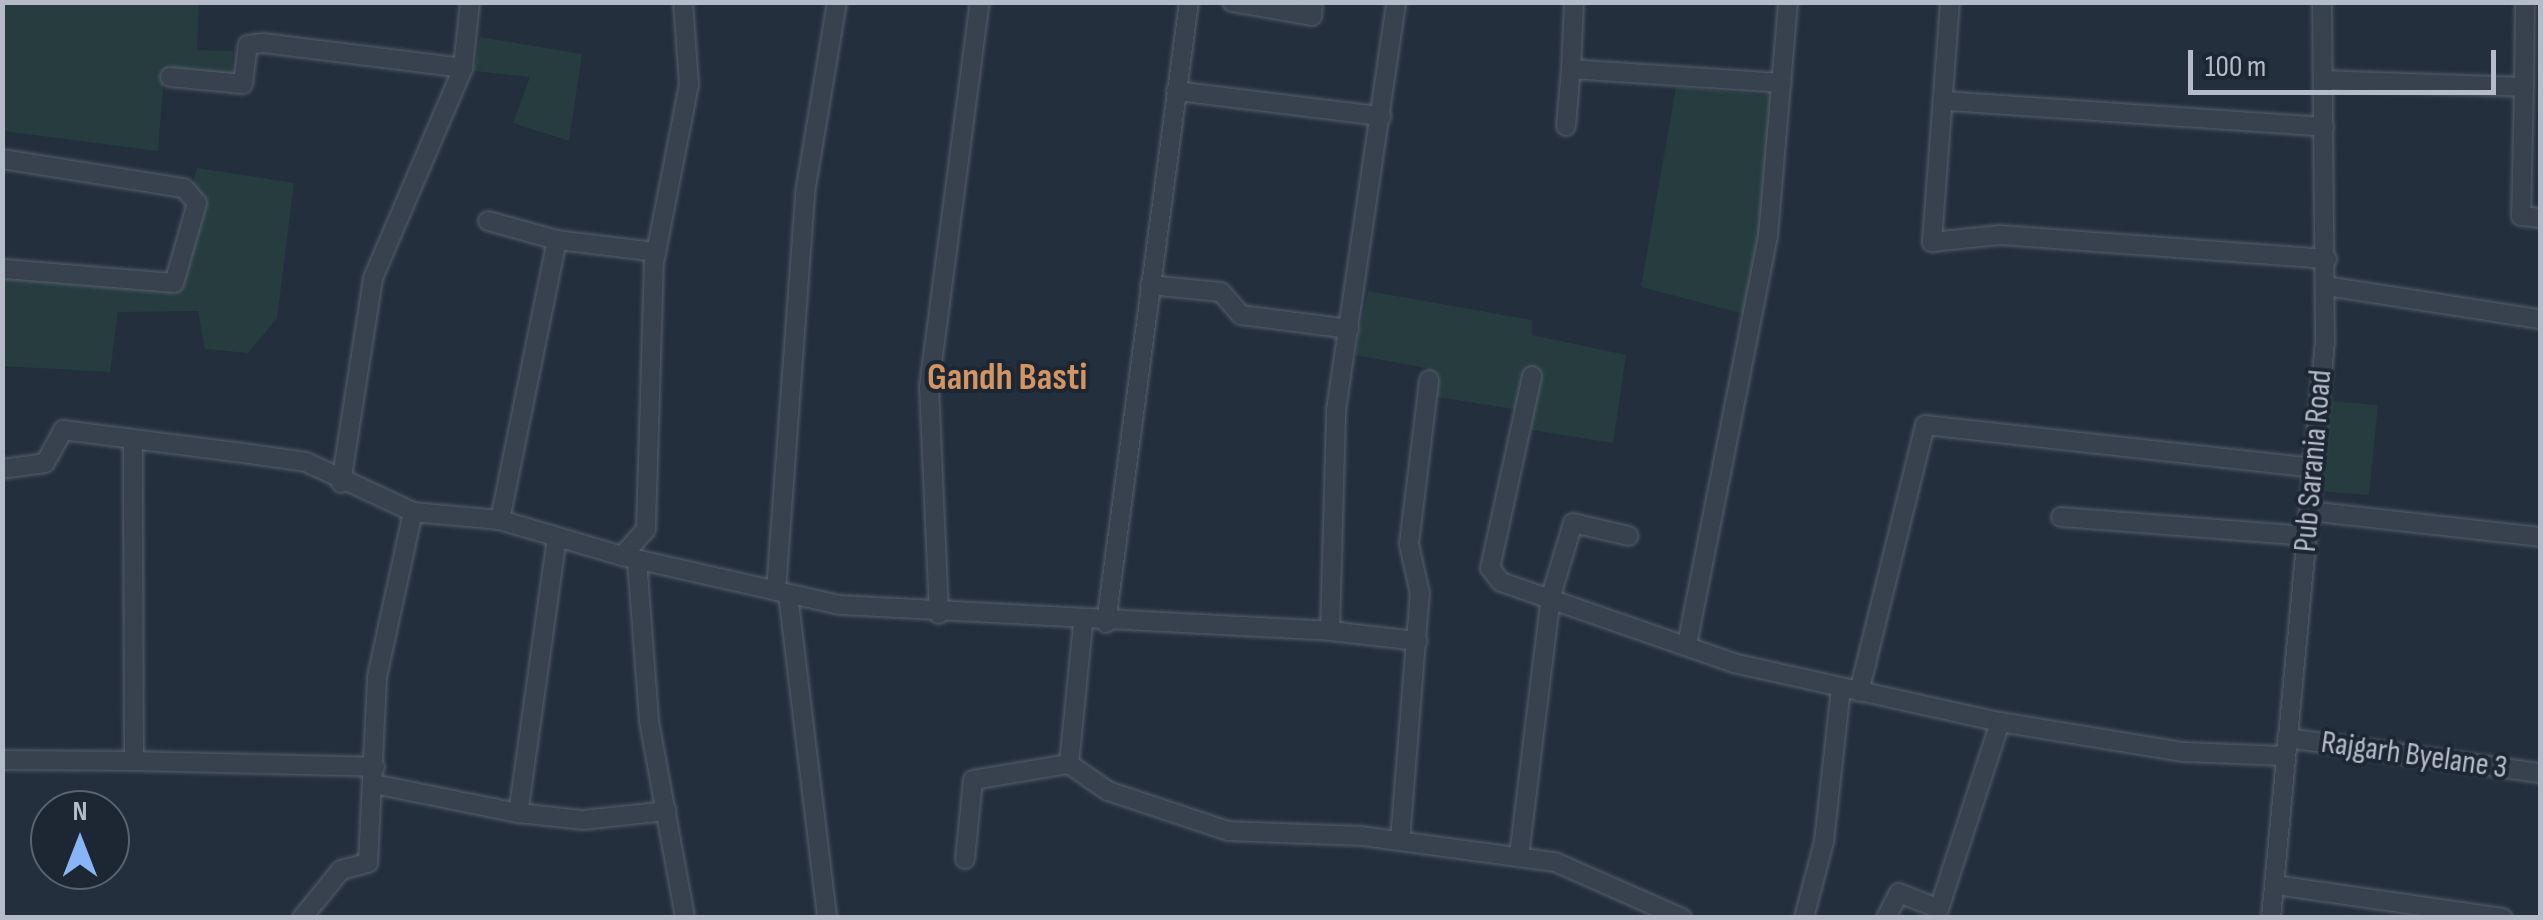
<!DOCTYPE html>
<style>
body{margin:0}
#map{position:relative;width:2543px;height:920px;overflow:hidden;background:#242f3e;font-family:"Sofia Sans Condensed",sans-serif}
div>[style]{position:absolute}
.green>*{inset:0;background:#263c3f}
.roads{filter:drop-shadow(0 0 2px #565f6c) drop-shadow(0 0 2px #565f6c)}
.street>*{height:18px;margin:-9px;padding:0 9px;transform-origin:9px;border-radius:9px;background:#38414e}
span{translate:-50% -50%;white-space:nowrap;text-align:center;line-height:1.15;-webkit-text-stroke:8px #1d2633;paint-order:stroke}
.street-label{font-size:32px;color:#b4bcc9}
.quarter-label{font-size:38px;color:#d59563;font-weight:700}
.frame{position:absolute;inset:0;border:5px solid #b4bcc9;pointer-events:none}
.north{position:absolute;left:30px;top:790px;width:100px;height:100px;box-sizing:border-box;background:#1d2633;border:2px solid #59626f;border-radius:50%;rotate:0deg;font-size:28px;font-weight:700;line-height:40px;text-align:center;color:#b4bcc9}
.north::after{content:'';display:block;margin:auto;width:35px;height:45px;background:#8ab4f8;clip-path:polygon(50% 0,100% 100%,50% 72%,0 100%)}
.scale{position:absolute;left:2188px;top:50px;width:308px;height:45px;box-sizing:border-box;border:5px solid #b4bcc9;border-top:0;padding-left:12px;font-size:30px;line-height:35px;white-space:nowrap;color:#b4bcc9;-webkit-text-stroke:8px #1d2633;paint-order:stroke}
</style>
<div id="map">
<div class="green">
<div style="clip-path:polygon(3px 3px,199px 3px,197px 50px,233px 51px,231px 81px,164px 76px,158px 151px,3px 131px)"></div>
<div style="clip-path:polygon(480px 37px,582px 54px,569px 141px,513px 123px,530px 77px,474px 71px)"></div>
<div style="clip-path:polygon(1676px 87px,1777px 96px,1749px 315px,1641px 287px)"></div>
<div style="clip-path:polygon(197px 168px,294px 183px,277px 318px,248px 353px,205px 349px,198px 311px,118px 312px,110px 372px,3px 366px,2px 267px,163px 288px)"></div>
<div style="clip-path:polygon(1368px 291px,1532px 320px,1532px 335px,1626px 355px,1613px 443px,1532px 430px,1513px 409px,1425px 395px,1427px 368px,1355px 355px)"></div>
<div style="clip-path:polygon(2331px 401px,2378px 405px,2369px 495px,2322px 491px)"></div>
</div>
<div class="roads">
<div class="street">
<div style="left:1232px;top:2px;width:81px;rotate:9.9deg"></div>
<div style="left:1312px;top:16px;width:14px;rotate:-86deg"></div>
<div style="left:1950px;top:2px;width:241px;rotate:94.3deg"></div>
<div style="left:1932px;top:242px;width:68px;rotate:-5.9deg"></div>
<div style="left:2000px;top:235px;width:328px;rotate:4.2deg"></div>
<div style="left:1571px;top:69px;width:67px;rotate:-87.4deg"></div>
<div style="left:170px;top:77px;width:73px;rotate:5.5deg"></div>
<div style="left:243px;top:84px;width:39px;rotate:-83deg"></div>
<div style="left:248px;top:45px;width:15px;rotate:-8deg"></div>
<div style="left:263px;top:43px;width:202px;rotate:7.1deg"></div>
<div style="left:2324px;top:80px;width:200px;rotate:2deg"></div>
<div style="left:2524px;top:87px;width:85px;rotate:-89.3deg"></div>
<div style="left:2524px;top:87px;width:129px;rotate:91.3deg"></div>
<div style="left:2521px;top:216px;width:19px;rotate:6deg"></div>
<div style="left:1176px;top:91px;width:207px;rotate:7deg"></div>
<div style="left:1946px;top:101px;width:379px;rotate:3.9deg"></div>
<div style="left:1566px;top:126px;width:57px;rotate:-85deg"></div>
<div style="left:1571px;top:69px;width:211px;rotate:3.8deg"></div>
<div style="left:2px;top:159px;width:184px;rotate:9.1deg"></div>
<div style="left:184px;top:188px;width:20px;rotate:49deg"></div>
<div style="left:197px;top:203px;width:83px;rotate:106deg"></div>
<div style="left:174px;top:283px;width:173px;rotate:-175.3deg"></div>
<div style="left:488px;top:221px;width:72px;rotate:15.4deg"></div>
<div style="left:1150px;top:285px;width:71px;rotate:5.6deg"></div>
<div style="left:1221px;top:292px;width:30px;rotate:49deg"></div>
<div style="left:1241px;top:315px;width:109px;rotate:7.4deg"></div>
<div style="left:2326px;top:286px;width:217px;rotate:8.8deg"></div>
<div style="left:1532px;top:376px;width:197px;rotate:102.3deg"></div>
<div style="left:1490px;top:568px;width:18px;rotate:52deg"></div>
<div style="left:1501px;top:582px;width:246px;rotate:19.2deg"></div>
<div style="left:1733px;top:663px;width:273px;rotate:12.5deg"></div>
<div style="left:2px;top:469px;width:43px;rotate:-7.9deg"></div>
<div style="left:45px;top:463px;width:38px;rotate:-61deg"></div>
<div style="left:63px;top:430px;width:181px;rotate:7.3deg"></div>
<div style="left:243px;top:453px;width:64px;rotate:8.1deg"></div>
<div style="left:306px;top:462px;width:118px;rotate:25deg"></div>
<div style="left:413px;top:512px;width:87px;rotate:5.3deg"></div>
<div style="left:500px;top:520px;width:127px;rotate:16.4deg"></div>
<div style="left:622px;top:556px;width:36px;rotate:-48deg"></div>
<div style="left:646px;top:529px;width:266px;rotate:-88.3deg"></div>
<div style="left:654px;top:263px;width:181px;rotate:-78.9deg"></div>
<div style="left:689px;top:85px;width:83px;rotate:-94.1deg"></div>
<div style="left:341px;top:483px;width:207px;rotate:-81.1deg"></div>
<div style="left:373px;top:278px;width:228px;rotate:-66.8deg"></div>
<div style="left:463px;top:68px;width:66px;rotate:-83.9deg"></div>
<div style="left:2309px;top:511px;width:232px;rotate:6.4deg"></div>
<div style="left:2061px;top:517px;width:247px;rotate:4.4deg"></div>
<div style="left:500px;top:520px;width:286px;rotate:-78.5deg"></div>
<div style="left:557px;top:240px;width:100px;rotate:6.9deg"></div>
<div style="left:557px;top:537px;width:279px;rotate:98deg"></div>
<div style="left:518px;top:813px;width:64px;rotate:6.2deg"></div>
<div style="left:582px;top:820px;width:85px;rotate:-6deg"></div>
<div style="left:622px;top:556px;width:223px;rotate:12.7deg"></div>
<div style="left:840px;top:605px;width:491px;rotate:3deg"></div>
<div style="left:1330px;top:631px;width:221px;rotate:-88.4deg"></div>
<div style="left:1336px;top:410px;width:412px;rotate:-81.6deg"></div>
<div style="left:637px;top:560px;width:161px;rotate:85.7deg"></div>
<div style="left:649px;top:721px;width:200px;rotate:79.6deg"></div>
<div style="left:776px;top:591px;width:399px;rotate:-85.8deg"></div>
<div style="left:805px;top:193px;width:194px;rotate:-80.5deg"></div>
<div style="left:788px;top:594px;width:326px;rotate:83.1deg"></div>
<div style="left:939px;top:614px;width:227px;rotate:-92.5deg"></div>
<div style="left:929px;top:387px;width:388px;rotate:-82.5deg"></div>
<div style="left:1106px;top:623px;width:627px;rotate:-82.39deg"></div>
<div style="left:1083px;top:624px;width:141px;rotate:95.7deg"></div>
<div style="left:1069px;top:764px;width:47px;rotate:34.7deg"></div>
<div style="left:1108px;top:791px;width:126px;rotate:18.4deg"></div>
<div style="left:1228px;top:831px;width:134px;rotate:2.1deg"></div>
<div style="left:1362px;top:836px;width:195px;rotate:7.7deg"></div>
<div style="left:1555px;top:862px;width:139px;rotate:23.8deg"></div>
<div style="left:1330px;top:631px;width:88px;rotate:6.6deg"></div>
<div style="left:1687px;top:645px;width:417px;rotate:-78.8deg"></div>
<div style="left:1768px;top:236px;width:235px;rotate:-85.1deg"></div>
<div style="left:1859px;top:692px;width:275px;rotate:-76.1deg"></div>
<div style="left:1925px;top:425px;width:390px;rotate:6.3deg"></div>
<div style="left:2287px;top:738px;width:255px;rotate:7.9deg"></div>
<div style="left:2px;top:760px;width:132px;rotate:0.4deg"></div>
<div style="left:134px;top:761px;width:321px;rotate:-90.2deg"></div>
<div style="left:134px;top:761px;width:241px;rotate:1.4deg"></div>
<div style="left:374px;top:784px;width:147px;rotate:11.4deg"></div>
<div style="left:1400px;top:840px;width:247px;rotate:-85.4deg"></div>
<div style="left:1420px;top:594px;width:51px;rotate:-102.4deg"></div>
<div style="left:1409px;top:544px;width:165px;rotate:-83deg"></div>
<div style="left:1519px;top:856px;width:262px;rotate:-83deg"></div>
<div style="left:1551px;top:596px;width:76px;rotate:-73.2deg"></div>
<div style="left:1573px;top:523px;width:57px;rotate:13.1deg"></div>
<div style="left:965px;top:859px;width:79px;rotate:-84.2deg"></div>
<div style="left:973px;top:780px;width:97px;rotate:-9.5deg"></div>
<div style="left:2275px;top:885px;width:230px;rotate:8.2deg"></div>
<div style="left:302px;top:918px;width:62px;rotate:-50.9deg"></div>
<div style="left:341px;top:870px;width:28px;rotate:-15deg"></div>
<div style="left:368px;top:863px;width:186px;rotate:-87.2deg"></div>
<div style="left:377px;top:677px;width:169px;rotate:-77.7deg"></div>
<div style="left:1804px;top:918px;width:79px;rotate:-75.3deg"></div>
<div style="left:1824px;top:842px;width:155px;rotate:-83.7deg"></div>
<div style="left:1886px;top:918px;width:28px;rotate:-63deg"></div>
<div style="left:1899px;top:893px;width:43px;rotate:21.8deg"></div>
<div style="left:1939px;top:909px;width:197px;rotate:-71.9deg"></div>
<div style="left:2000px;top:722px;width:186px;rotate:9.3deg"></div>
<div style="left:2184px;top:752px;width:101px;rotate:2.3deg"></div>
<div style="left:2271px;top:918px;width:580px;rotate:-84.65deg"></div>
<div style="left:2325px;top:341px;width:339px;rotate:-90.5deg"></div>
</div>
</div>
<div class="street-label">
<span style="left:2314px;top:461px;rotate:-85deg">Pub Sarania Road</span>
<span style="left:2414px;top:756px;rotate:8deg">Rajgarh Byelane 3</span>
</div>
<div class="quarter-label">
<span style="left:1007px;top:378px">Gandh Basti</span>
</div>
<div class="frame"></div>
<div class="north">N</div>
<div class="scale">100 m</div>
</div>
